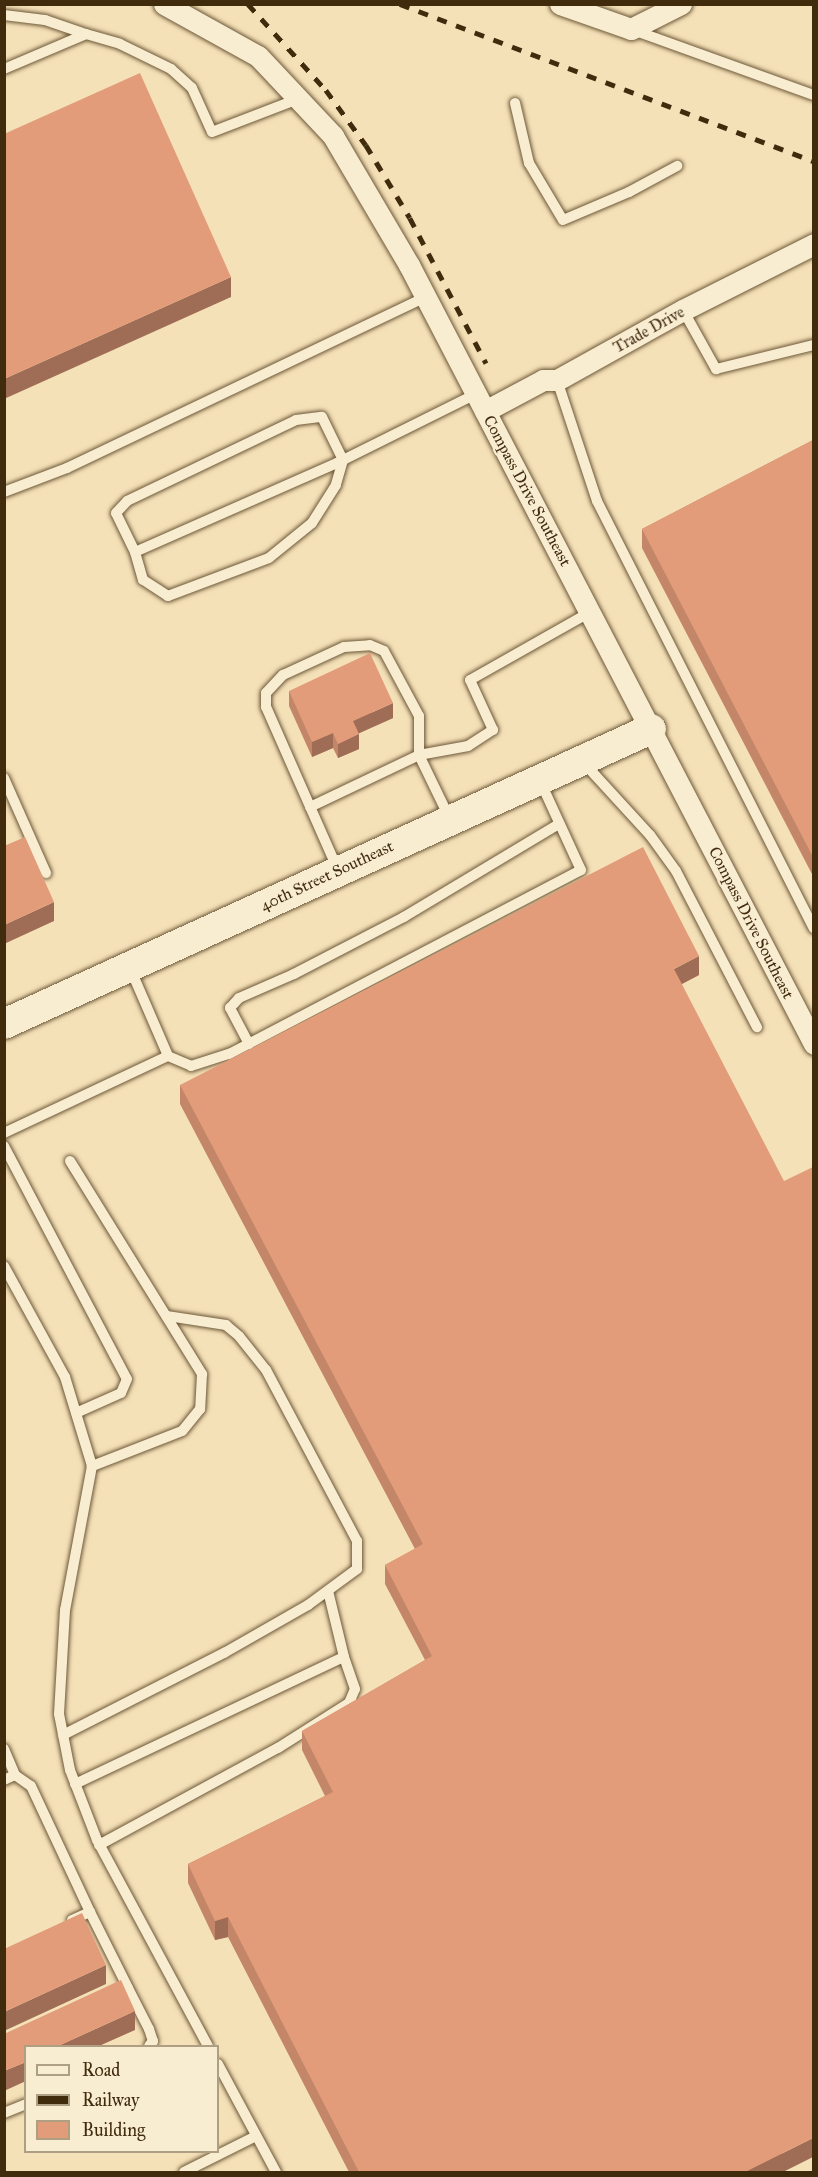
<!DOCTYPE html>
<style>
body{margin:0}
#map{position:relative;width:818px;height:2177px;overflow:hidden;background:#f5e1b8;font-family:"IM FELL Great Primer",serif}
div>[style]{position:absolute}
.roads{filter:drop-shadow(0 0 2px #6d5838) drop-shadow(0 0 2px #6d5838)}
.lane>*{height:10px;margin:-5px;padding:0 5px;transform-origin:5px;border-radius:5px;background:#f8ecd1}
.street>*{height:21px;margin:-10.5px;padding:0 10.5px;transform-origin:10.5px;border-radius:10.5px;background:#f8ecd1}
.secondary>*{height:30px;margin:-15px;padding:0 15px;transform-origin:15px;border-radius:15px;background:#f8ecd1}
.rail>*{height:4.5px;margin-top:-2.25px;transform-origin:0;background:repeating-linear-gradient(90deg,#402b0d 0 10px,transparent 0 20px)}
.wall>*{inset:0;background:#c38669}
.shaded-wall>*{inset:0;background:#9f6d55}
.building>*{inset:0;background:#e39c7a}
span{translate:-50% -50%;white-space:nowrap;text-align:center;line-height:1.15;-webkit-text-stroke:4.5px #f8ecd1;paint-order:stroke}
.street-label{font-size:16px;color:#402b0d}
.frame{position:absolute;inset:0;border:6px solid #402b0d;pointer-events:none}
.legend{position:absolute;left:24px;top:2045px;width:195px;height:108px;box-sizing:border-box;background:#f8ecd1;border:2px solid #ae9f83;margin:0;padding:8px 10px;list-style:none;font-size:18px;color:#402b0d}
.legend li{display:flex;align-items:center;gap:12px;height:30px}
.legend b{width:30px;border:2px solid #ae9f83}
</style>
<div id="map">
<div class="roads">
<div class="lane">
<div style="left:4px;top:15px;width:41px;rotate:7deg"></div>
<div style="left:45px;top:20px;width:43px;rotate:18.9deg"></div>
<div style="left:633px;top:30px;width:192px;rotate:19.8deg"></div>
<div style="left:4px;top:69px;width:89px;rotate:-23.1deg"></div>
<div style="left:86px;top:34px;width:35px;rotate:16deg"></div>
<div style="left:120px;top:44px;width:57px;rotate:26.1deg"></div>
<div style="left:171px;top:69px;width:28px;rotate:42deg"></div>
<div style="left:192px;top:88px;width:48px;rotate:65.6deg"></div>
<div style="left:212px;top:132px;width:92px;rotate:-21deg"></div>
<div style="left:515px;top:103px;width:62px;rotate:76.9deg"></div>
<div style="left:529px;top:163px;width:66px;rotate:59.2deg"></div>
<div style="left:563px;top:220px;width:72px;rotate:-23deg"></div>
<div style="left:629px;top:192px;width:55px;rotate:-28.4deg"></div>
<div style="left:683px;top:310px;width:68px;rotate:60.8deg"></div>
<div style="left:716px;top:369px;width:101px;rotate:-13.8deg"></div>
<div style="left:557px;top:380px;width:127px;rotate:71.7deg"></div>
<div style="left:597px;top:501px;width:479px;rotate:63.1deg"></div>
<div style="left:322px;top:417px;width:48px;rotate:64deg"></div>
<div style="left:343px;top:460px;width:26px;rotate:106deg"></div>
<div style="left:336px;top:485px;width:45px;rotate:122.3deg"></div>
<div style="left:312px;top:523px;width:55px;rotate:140.9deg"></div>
<div style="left:269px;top:558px;width:108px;rotate:159.4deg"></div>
<div style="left:168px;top:596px;width:30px;rotate:-147deg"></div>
<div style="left:143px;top:580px;width:29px;rotate:-106deg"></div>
<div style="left:135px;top:552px;width:43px;rotate:-116deg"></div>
<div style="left:116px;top:513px;width:16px;rotate:-47deg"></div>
<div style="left:127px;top:501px;width:187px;rotate:-25.6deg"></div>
<div style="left:296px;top:420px;width:26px;rotate:-7deg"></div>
<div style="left:4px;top:492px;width:67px;rotate:-20.9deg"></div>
<div style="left:67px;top:468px;width:398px;rotate:-25.5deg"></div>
<div style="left:135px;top:552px;width:221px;rotate:-23.8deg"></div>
<div style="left:337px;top:463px;width:155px;rotate:-26.4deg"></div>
<div style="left:584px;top:763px;width:98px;rotate:47.5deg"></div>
<div style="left:650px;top:835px;width:44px;rotate:54.2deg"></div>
<div style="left:676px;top:871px;width:176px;rotate:62.6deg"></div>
<div style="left:4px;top:778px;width:104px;rotate:66.1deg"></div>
<div style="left:310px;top:807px;width:121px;rotate:-25.5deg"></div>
<div style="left:419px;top:755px;width:50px;rotate:-10.4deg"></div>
<div style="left:468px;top:746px;width:30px;rotate:-33deg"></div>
<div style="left:493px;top:730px;width:55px;rotate:-114.7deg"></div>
<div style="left:470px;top:680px;width:138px;rotate:-29.5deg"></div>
<div style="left:338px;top:870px;width:178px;rotate:-113.8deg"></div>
<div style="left:266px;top:707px;width:14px;rotate:-90deg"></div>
<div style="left:266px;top:693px;width:25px;rotate:-47deg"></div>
<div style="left:283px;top:675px;width:67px;rotate:-24.7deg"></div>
<div style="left:344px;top:647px;width:26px;rotate:-4deg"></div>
<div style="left:370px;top:645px;width:15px;rotate:23deg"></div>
<div style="left:384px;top:651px;width:74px;rotate:61.7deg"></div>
<div style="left:419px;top:716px;width:39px;rotate:90deg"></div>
<div style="left:419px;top:755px;width:71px;rotate:64.2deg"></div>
<div style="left:130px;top:968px;width:96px;rotate:66.6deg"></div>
<div style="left:249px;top:1044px;width:41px;rotate:-117.8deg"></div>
<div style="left:230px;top:1008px;width:13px;rotate:-48deg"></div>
<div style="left:239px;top:998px;width:60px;rotate:-23.6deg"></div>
<div style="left:294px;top:974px;width:124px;rotate:-27.4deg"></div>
<div style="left:404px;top:917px;width:181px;rotate:-31deg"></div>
<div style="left:4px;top:1133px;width:181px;rotate:-25.2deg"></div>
<div style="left:168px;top:1056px;width:25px;rotate:23deg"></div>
<div style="left:191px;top:1066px;width:40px;rotate:-18deg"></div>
<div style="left:229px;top:1054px;width:397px;rotate:-27.6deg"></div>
<div style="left:581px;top:870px;width:98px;rotate:-114.7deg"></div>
<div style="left:4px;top:1146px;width:263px;rotate:62.2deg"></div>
<div style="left:127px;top:1379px;width:15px;rotate:113deg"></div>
<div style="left:121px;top:1393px;width:49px;rotate:156deg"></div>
<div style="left:70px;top:1161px;width:251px;rotate:58.2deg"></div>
<div style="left:202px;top:1374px;width:35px;rotate:93deg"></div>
<div style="left:200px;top:1409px;width:28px;rotate:129deg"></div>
<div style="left:182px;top:1431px;width:97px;rotate:158.7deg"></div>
<div style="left:92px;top:1466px;width:147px;rotate:100.6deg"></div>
<div style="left:65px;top:1610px;width:104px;rotate:93.3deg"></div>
<div style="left:59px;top:1714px;width:57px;rotate:78.9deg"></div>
<div style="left:70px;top:1770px;width:75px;rotate:68.9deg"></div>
<div style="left:97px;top:1840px;width:234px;rotate:61.7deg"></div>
<div style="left:4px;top:1266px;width:127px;rotate:61.2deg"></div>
<div style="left:65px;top:1377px;width:93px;rotate:73.1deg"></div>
<div style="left:63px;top:1735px;width:181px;rotate:-27deg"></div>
<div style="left:224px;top:1653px;width:97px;rotate:-29.7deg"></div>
<div style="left:308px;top:1605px;width:61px;rotate:-36.3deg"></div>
<div style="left:357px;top:1569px;width:28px;rotate:-90deg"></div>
<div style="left:357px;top:1541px;width:194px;rotate:-118deg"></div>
<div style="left:266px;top:1370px;width:43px;rotate:-128.5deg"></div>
<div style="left:239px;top:1336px;width:17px;rotate:-140deg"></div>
<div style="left:226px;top:1325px;width:60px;rotate:-171.3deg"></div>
<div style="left:4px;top:1749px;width:28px;rotate:67deg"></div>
<div style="left:15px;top:1775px;width:12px;rotate:156deg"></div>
<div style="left:15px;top:1775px;width:19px;rotate:35deg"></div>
<div style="left:31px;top:1786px;width:139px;rotate:64.9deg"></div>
<div style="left:75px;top:1784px;width:297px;rotate:-25.3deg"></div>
<div style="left:344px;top:1657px;width:68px;rotate:-103.6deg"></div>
<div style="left:99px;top:1845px;width:204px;rotate:-28.5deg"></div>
<div style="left:278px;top:1748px;width:84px;rotate:-32.4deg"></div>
<div style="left:349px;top:1703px;width:15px;rotate:-67deg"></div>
<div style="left:355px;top:1689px;width:34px;rotate:-109deg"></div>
<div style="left:72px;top:1920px;width:20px;rotate:-24deg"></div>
<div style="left:90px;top:1912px;width:85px;rotate:63.4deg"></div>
<div style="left:114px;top:1994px;width:15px;rotate:-23deg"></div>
<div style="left:128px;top:1988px;width:46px;rotate:62.9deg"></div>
<div style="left:149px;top:2029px;width:13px;rotate:72deg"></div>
<div style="left:153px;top:2041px;width:6px;rotate:129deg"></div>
<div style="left:218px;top:2064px;width:123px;rotate:61.8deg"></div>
<div style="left:4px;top:2113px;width:24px;rotate:-22deg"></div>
<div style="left:184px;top:2172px;width:80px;rotate:-26.6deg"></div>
</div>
<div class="street">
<div style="left:164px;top:4px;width:107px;rotate:29deg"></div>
<div style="left:258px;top:56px;width:110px;rotate:46.8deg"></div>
<div style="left:333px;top:136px;width:150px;rotate:59.5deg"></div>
<div style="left:409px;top:265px;width:878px;rotate:62.53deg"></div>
<div style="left:560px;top:4px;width:75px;rotate:19.4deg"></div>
<div style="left:631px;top:29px;width:56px;rotate:-26.6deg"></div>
<div style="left:485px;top:411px;width:66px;rotate:-28.1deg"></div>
<div style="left:543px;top:380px;width:14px"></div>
<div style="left:557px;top:380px;width:144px;rotate:-29.1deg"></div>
<div style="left:683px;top:310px;width:147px;rotate:-26.7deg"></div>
</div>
<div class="secondary">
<div style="left:4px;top:1024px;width:711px;rotate:-24.51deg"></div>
</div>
</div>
<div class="rail">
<div style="left:248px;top:4px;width:116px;rotate:47.8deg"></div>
<div style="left:326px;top:90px;width:68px;rotate:54deg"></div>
<div style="left:366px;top:145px;width:85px;rotate:58.9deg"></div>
<div style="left:410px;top:218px;width:164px;rotate:62.3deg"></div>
<div style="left:400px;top:4px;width:443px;rotate:20.8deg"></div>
</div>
<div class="wall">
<div style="clip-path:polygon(813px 440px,813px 876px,642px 548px,642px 529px)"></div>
<div style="clip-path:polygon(289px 691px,393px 718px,359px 733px,359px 749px,338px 758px,333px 748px,312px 757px,289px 706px)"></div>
<div style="clip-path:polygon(699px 975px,682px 984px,783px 2172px,349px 2172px,228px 1937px,215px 1940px,188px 1883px,188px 1864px,325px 1796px,302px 1750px,302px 1731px,425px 1660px,385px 1584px,385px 1565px,415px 1549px,180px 1104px,180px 1085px)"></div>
</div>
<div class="shaded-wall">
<div style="clip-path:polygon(231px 277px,231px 297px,4px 399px,4px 379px)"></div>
<div style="clip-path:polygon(393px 703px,393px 718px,353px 736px,353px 721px)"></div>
<div style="clip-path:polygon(333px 733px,333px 748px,312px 757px,312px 742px)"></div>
<div style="clip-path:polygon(359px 734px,359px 749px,338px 758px,338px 744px)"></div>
<div style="clip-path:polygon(54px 902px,54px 921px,4px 944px,4px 925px)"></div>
<div style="clip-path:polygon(699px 956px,699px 975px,674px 988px,674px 969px)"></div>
<div style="clip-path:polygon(228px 1917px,228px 1937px,215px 1940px,215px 1921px)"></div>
<div style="clip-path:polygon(106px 1965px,106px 1984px,4px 2031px,4px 2012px)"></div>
<div style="clip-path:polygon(135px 2011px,135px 2030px,99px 2046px,58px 2046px)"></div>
<div style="clip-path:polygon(26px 2062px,26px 2081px,4px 2091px,4px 2071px)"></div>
<div style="clip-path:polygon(813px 2138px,813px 2157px,783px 2172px,745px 2172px)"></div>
</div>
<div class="building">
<div style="clip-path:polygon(140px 73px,231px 277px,4px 379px,4px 134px)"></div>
<div style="clip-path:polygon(813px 440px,813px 857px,642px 529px)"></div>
<div style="clip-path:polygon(370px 653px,393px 703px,353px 721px,359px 734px,338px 744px,333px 733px,312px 742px,289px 691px)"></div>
<div style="clip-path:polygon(25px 837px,54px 902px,4px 925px,4px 846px)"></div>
<div style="clip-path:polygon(643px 847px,699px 956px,674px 969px,784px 1181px,813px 1167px,813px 2138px,745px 2172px,359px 2172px,228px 1917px,215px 1921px,188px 1864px,333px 1792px,302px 1731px,432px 1656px,385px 1565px,423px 1544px,180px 1085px)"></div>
<div style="clip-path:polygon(82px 1913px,106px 1965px,4px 2012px,4px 1949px)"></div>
<div style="clip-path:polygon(121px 1980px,135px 2011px,58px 2046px,26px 2046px,26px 2062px,4px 2071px,4px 2034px)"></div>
</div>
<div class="street-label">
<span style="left:649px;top:330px;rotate:-29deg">Trade Drive</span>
<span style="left:527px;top:491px;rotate:62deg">Compass Drive Southeast</span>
<span style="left:327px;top:876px;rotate:-25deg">40th Street Southeast</span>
<span style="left:751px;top:923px;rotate:63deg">Compass Drive Southeast</span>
</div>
<div class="frame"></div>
<ul class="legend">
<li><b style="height:8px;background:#f8ecd1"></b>Road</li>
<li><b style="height:8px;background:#402b0d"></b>Railway</li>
<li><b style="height:16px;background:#e39c7a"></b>Building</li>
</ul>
</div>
